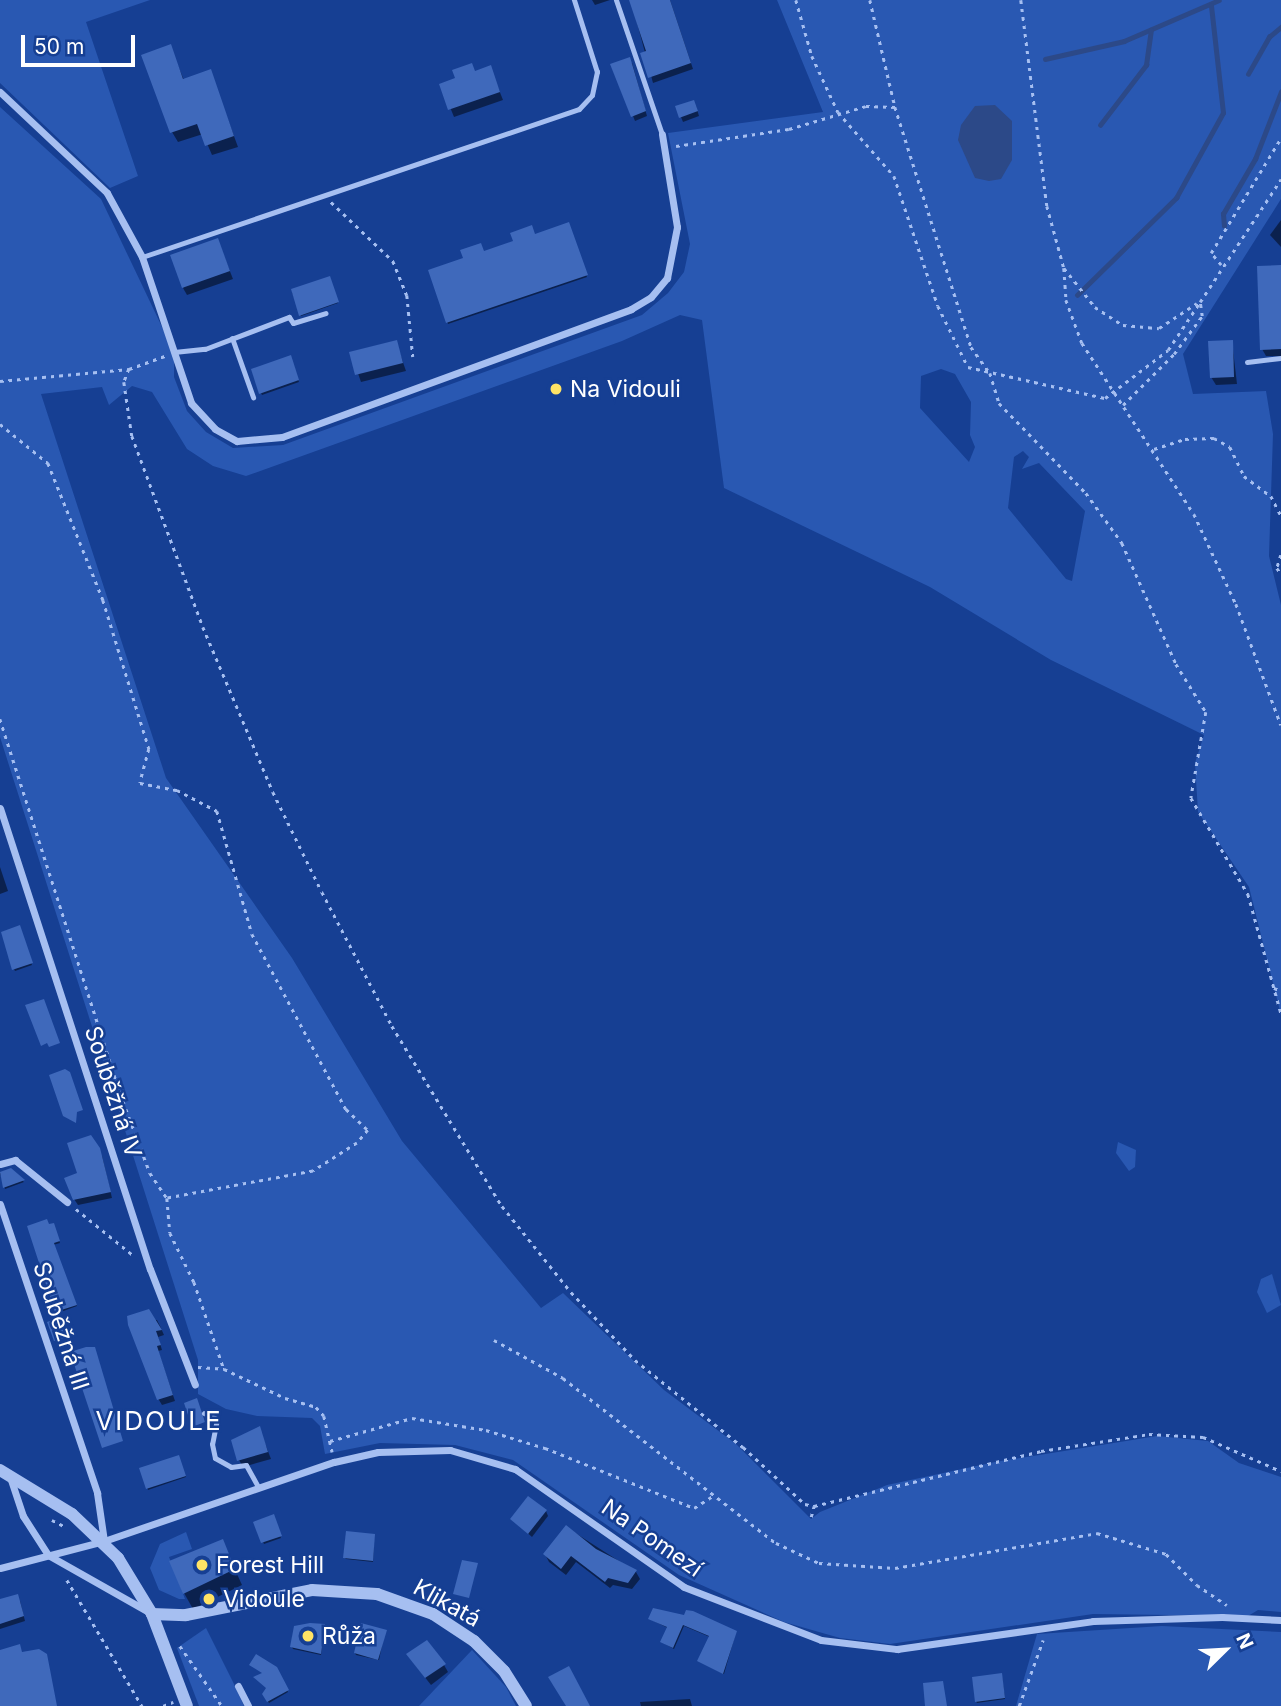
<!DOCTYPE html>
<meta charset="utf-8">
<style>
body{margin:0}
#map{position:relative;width:1281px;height:1706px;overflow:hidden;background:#163f93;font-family:Inter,sans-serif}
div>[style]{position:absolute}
.green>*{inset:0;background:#2958b2}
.water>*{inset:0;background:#2c4988}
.shadow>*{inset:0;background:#0007}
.stream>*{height:4.5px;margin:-2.25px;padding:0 2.25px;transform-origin:2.25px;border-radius:2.25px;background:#2c4988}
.building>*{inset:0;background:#3f69bb}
.path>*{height:2.5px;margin-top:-1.25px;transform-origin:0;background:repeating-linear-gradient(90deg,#a6bff1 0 3.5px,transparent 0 8.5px)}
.service>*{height:5px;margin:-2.5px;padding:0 2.5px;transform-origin:2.5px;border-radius:2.5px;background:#a6bff1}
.minor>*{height:7px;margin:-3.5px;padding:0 3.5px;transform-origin:3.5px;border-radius:3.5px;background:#a6bff1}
.tertiary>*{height:12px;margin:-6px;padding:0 6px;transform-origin:6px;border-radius:6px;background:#a6bff1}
.dots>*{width:19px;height:19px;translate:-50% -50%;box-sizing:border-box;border:4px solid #163f93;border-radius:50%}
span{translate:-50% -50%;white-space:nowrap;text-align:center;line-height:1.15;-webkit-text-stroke:5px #163f93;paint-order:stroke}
.poi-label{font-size:23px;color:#fff}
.left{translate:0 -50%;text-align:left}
.street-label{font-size:23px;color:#fff}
.quarter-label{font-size:26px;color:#fff;letter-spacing:2px}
.north{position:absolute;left:1190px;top:1615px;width:70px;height:70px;-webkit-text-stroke:5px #163f93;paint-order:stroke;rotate:66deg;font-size:19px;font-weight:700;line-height:28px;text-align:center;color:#fff}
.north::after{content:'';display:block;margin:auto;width:24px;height:32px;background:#fff;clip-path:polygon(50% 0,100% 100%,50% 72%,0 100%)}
.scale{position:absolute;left:21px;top:35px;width:114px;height:32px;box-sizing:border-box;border:4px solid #fff;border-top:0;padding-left:9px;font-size:21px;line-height:24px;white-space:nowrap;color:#fff;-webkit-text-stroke:5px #163f93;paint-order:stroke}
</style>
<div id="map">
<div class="green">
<div style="clip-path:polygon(0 0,150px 0,86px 22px,138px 176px,110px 188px,0 83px)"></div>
<div style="clip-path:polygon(evenodd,777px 0,1281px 0,1281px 199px,1183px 354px,1193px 394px,1266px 391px,1273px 434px,1269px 556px,1281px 605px,1281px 1015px,1249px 887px,1198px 812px,1195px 763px,1204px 735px,1051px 660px,930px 587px,724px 488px,702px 320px,680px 315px,622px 341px,246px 476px,213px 466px,187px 449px,152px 392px,132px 386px,109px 405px,102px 387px,41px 394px,166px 778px,292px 958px,402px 1141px,541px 1308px,563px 1293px,664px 1390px,736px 1444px,811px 1519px,820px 1512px,887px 1485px,995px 1462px,1157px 1436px,1208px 1441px,1239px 1463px,1281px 1477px,1281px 1612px,1258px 1610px,1248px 1616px,1093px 1614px,890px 1644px,840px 1638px,784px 1622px,679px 1575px,513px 1460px,455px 1445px,380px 1443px,325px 1454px,320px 1426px,312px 1418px,257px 1416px,226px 1409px,198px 1394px,198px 1360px,0 737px,0 107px,101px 199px,174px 352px,174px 377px,187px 411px,206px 432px,233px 448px,283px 445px,642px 315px,668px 293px,684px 272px,690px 244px,668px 133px,823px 112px,777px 0,941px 369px,955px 374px,971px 402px,970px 435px,975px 447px,969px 462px,920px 408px,921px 376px,941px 369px,777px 0,1023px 451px,1029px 457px,1022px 469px,1039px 463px,1085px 511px,1072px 581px,1066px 579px,1008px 508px,1014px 457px,1023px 451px)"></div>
<div style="clip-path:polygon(1118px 1142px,1136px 1150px,1135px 1167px,1129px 1171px,1116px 1153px)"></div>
<div style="clip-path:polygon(1272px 1274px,1281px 1305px,1267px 1313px,1257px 1292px,1261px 1279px)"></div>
<div style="clip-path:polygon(186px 1532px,192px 1549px,169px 1557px,185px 1599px,179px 1599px,159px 1590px,150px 1568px,160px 1544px)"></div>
<div style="clip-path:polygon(1162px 1626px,1281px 1632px,1281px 1706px,1016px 1706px,1037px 1634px)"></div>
<div style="clip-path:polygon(206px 1628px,233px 1682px,244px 1706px,199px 1706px,177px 1648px)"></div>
<div style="clip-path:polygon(472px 1650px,506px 1687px,516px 1706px,419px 1706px)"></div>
</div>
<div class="water">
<div style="clip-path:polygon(995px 105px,1012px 121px,1012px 160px,1001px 179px,989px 181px,975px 178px,958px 140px,961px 125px,975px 106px)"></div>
</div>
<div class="shadow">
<div style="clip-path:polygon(592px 0,610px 0,595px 5px)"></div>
<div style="clip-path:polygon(631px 0,670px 0,693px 69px,653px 83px)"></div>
<div style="clip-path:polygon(170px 47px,184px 80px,210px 71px,238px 147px,212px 155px,203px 134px,178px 142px,172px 132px)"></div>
<div style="clip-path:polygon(632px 63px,647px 116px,635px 121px,613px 65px)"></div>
<div style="clip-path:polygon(490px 67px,503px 100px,454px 117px,441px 85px)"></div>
<div style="clip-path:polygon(696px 106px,699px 116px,683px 122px,681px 117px)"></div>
<div style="clip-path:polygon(1281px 220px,1281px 247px,1270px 235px)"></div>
<div style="clip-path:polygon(568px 224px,587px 277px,448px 324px,430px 271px)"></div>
<div style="clip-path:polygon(218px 241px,233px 279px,187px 295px,183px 288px)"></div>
<div style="clip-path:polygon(1281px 267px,1281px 356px,1266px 356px,1262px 349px)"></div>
<div style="clip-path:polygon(329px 278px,338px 303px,301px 316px,292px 292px)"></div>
<div style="clip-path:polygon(1232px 341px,1237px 384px,1216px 385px,1211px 377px)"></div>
<div style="clip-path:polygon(396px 342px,406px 371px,361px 382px,351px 353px)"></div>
<div style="clip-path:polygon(290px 357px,299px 382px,262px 395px,261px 393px)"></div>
<div style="clip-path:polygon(0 867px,8px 891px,0 894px)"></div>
<div style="clip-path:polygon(20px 929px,32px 965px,15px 971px,14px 969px)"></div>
<div style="clip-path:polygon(102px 1156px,112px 1198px,78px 1205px,74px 1199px,80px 1174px)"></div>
<div style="clip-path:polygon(11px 1170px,24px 1182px,5px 1189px,0 1173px)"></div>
<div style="clip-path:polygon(48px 1226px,54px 1226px,60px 1243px,53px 1245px,77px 1306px,58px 1313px)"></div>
<div style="clip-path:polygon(129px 1317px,157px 1320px,160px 1326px,164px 1335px,158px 1337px,162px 1350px,158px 1351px,175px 1401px,162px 1405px,159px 1400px)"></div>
<div style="clip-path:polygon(259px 1428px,271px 1459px,243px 1467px,239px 1460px)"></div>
<div style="clip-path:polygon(178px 1457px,186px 1477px,148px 1490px,141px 1469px)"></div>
<div style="clip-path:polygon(546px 1511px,548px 1516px,532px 1537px,512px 1519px)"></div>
<div style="clip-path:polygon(273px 1516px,281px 1538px,264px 1544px,255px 1523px)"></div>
<div style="clip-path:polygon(566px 1527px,636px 1572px,640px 1579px,632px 1589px,613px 1585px,610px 1588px,576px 1562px,566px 1575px,549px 1562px,545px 1554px)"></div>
<div style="clip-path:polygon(374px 1535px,373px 1562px,346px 1559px,345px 1558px)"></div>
<div style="clip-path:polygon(222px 1541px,242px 1585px,193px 1609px,184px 1593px)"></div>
<div style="clip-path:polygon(0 1601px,20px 1601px,25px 1621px,0 1629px)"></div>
<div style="clip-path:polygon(650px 1619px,736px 1632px,724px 1674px,699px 1661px,710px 1637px,684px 1626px,674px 1649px,662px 1642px,668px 1628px)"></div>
<div style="clip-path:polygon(324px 1626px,321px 1655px,293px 1649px,292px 1647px)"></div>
<div style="clip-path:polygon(385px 1631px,379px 1660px,356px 1655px,355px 1653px)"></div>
<div style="clip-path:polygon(413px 1662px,444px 1665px,448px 1672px,431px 1685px)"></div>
<div style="clip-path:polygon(276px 1668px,288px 1692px,269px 1703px,264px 1694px)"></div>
<div style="clip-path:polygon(1002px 1677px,1005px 1699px,977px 1703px,976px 1701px)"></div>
<div style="clip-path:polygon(690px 1699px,692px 1706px,641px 1706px,640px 1702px)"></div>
</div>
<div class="stream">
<div style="left:1045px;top:59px;width:81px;rotate:-12.8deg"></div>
<div style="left:1124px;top:41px;width:103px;rotate:-23.3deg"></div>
<div style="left:1248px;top:74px;width:43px;rotate:-60.4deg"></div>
<div style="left:1269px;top:37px;width:16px;rotate:-40deg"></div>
<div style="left:1100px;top:125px;width:76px;rotate:-52.5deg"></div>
<div style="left:1146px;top:65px;width:35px;rotate:-82deg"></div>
<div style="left:1224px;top:226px;width:12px;rotate:-95deg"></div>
<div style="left:1223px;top:214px;width:64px;rotate:-59.8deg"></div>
<div style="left:1255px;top:159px;width:72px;rotate:-68.8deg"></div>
<div style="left:1077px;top:295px;width:139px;rotate:-44.4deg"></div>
<div style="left:1176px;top:198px;width:97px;rotate:-61.1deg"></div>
<div style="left:1223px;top:113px;width:108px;rotate:-96.4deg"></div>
</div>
<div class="building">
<div style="clip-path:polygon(629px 0,670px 0,691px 63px,648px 78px,640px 53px,646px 51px)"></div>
<div style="clip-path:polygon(171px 44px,183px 79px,211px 69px,234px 136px,205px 146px,197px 124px,170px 133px,141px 55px)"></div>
<div style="clip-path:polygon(630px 57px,646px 111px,631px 117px,610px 64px)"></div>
<div style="clip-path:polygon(472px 63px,475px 71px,491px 65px,500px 92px,448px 110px,439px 84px,455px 78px,452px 70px)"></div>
<div style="clip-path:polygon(694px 100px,698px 111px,679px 118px,675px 106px)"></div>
<div style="clip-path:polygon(569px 222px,588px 275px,446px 323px,428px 270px,463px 258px,460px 250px,481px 243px,484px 251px,513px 241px,510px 233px,532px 225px,535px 234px)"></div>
<div style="clip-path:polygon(218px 238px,230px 271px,182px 288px,170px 255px)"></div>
<div style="clip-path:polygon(1281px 265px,1281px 349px,1260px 350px,1257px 266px)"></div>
<div style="clip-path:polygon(330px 276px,339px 302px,299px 316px,291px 289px)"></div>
<div style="clip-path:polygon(397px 340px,403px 363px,355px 375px,349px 352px)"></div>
<div style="clip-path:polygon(1233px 340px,1234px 377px,1210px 378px,1208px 341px)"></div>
<div style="clip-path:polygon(291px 355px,299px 380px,259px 394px,251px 369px)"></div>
<div style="clip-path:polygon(20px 925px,33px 963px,12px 970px,1px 932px)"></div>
<div style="clip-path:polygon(44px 999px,60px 1043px,49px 1047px,47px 1043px,41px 1046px,25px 1005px)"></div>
<div style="clip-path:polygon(65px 1069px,70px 1072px,83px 1110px,77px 1112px,76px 1123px,63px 1116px,49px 1075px)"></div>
<div style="clip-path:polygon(91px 1135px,100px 1148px,111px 1192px,73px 1200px,64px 1178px,77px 1173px,67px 1143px)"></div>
<div style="clip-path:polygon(11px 1168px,25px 1180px,3px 1188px,0 1172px)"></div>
<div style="clip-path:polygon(47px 1219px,49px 1224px,54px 1223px,60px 1241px,54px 1243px,77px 1305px,55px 1312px,27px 1226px)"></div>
<div style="clip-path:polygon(149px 1309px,162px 1330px,156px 1331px,161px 1345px,157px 1346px,173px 1395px,157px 1400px,128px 1325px,127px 1316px)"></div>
<div style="clip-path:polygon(61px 1317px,67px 1337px,54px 1341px,47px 1322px)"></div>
<div style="clip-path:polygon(86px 1347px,95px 1347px,123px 1441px,102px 1448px,70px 1352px)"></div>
<div style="clip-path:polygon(197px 1398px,205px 1422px,192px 1427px,184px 1403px)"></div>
<div style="clip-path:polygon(260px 1426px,268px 1452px,237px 1461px,231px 1440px)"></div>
<div style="clip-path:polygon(179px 1455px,186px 1476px,146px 1489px,139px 1468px)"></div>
<div style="clip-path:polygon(528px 1496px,547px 1510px,528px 1534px,510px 1519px)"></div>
<div style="clip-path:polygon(274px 1514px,282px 1536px,261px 1543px,253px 1522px)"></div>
<div style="clip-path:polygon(566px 1525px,596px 1549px,637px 1570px,628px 1583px,608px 1578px,605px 1582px,571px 1556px,561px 1569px,543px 1554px)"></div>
<div style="clip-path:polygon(346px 1531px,375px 1534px,373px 1561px,343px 1558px)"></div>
<div style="clip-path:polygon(223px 1539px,235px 1569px,183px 1594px,169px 1561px)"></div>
<div style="clip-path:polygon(462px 1560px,478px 1563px,469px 1598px,453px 1594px)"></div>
<div style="clip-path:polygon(18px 1594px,24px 1616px,0 1624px,0 1599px)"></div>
<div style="clip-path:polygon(653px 1608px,684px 1615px,686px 1610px,693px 1611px,737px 1631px,723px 1674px,697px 1661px,709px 1636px,683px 1625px,673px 1648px,660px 1642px,667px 1627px,648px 1619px)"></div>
<div style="clip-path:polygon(310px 1623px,325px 1624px,321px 1654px,290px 1647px,294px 1626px)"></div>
<div style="clip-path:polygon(361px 1623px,387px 1630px,378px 1660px,354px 1653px)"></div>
<div style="clip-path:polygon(427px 1640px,446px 1664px,425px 1678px,406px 1654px)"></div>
<div style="clip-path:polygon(20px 1644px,22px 1652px,39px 1649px,47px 1654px,57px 1706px,0 1706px,0 1650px)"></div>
<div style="clip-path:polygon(256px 1654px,277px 1667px,289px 1690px,267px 1702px,262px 1694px,266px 1688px,253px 1677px,262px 1673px,249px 1665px)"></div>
<div style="clip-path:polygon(569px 1666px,590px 1706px,566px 1706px,548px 1677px)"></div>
<div style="clip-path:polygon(1002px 1673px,1005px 1698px,975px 1702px,972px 1677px)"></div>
<div style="clip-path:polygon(943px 1681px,947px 1706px,925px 1706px,923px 1683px)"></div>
</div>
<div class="path">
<div style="left:796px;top:0;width:58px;rotate:74.1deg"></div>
<div style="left:812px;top:56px;width:62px;rotate:65.1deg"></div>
<div style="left:838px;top:112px;width:85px;rotate:48.8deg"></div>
<div style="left:894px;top:176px;width:137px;rotate:71.3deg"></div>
<div style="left:938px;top:306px;width:68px;rotate:63.8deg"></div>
<div style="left:968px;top:367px;width:140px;rotate:12.8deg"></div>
<div style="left:1105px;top:398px;width:79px;rotate:-37.3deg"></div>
<div style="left:1168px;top:350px;width:58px;rotate:-56.3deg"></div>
<div style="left:870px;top:0;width:110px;rotate:76.8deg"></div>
<div style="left:895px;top:107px;width:252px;rotate:72.4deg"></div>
<div style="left:971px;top:347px;width:32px;rotate:54deg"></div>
<div style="left:990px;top:373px;width:31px;rotate:73deg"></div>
<div style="left:999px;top:403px;width:125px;rotate:46deg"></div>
<div style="left:1086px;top:493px;width:62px;rotate:54.2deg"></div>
<div style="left:1122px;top:543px;width:133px;rotate:65.9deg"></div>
<div style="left:1176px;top:664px;width:57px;rotate:58deg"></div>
<div style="left:1206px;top:712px;width:87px;rotate:99.9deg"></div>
<div style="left:1191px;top:798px;width:112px;rotate:59.3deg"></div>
<div style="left:1248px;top:894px;width:123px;rotate:74.5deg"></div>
<div style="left:1021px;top:0;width:208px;rotate:82.8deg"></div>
<div style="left:1047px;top:206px;width:64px;rotate:74.7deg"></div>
<div style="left:1064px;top:268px;width:32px;rotate:86deg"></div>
<div style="left:1066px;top:300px;width:46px;rotate:69.6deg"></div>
<div style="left:1082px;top:343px;width:204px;rotate:56.8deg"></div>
<div style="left:1194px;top:514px;width:99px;rotate:65deg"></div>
<div style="left:1236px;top:604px;width:129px;rotate:69.6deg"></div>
<div style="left:676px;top:146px;width:114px;rotate:-8.6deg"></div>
<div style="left:789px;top:129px;width:80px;rotate:-16.6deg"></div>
<div style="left:866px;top:106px;width:29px;rotate:2deg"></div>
<div style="left:331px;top:202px;width:86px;rotate:43.6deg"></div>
<div style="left:393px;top:261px;width:37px;rotate:68deg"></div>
<div style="left:407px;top:295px;width:62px;rotate:84.5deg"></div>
<div style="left:1221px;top:265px;width:16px;rotate:-130deg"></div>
<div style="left:1211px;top:253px;width:135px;rotate:-58.7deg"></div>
<div style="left:1064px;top:268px;width:50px;rotate:51.5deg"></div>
<div style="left:1095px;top:307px;width:33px;rotate:33deg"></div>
<div style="left:1123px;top:325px;width:36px;rotate:5deg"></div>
<div style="left:1159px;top:328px;width:45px;rotate:-33.3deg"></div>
<div style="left:129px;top:369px;width:14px;rotate:111deg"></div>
<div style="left:124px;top:382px;width:55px;rotate:81.6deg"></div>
<div style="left:132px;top:436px;width:204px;rotate:69.6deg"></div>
<div style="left:203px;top:627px;width:179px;rotate:67deg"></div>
<div style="left:273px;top:792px;width:111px;rotate:63.9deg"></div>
<div style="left:322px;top:892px;width:151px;rotate:62.4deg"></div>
<div style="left:392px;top:1026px;width:211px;rotate:58.6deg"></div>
<div style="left:502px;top:1206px;width:110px;rotate:51.3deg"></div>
<div style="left:571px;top:1292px;width:93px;rotate:46.7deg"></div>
<div style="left:635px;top:1360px;width:139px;rotate:38.9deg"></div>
<div style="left:743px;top:1447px;width:84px;rotate:42.6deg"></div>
<div style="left:805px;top:1504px;width:9px;rotate:13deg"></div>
<div style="left:814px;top:1506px;width:234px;rotate:-13.6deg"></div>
<div style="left:1041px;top:1451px;width:109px;rotate:-8.9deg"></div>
<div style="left:1149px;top:1434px;width:54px;rotate:3.2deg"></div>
<div style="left:1203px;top:1437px;width:85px;rotate:23.6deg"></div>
<div style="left:0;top:381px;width:130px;rotate:-5.3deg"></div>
<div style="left:129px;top:369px;width:38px;rotate:-20deg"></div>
<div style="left:1123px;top:405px;width:72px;rotate:-45deg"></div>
<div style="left:1174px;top:354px;width:47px;rotate:-53.6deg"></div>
<div style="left:1202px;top:316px;width:14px;rotate:-98deg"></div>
<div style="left:1200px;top:302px;width:147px;rotate:-56.6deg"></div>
<div style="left:0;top:424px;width:62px;rotate:39.1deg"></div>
<div style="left:48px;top:463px;width:148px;rotate:68.1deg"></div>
<div style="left:103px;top:600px;width:156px;rotate:72.8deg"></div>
<div style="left:149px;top:749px;width:35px;rotate:105deg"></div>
<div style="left:140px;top:783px;width:38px;rotate:11deg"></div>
<div style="left:177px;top:790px;width:45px;rotate:27.7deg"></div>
<div style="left:217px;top:811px;width:128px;rotate:74.1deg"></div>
<div style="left:252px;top:934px;width:199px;rotate:61.8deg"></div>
<div style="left:346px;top:1109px;width:30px;rotate:44deg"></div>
<div style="left:368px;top:1130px;width:17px;rotate:130deg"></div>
<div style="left:357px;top:1143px;width:52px;rotate:147.5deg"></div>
<div style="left:313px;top:1171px;width:148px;rotate:169.5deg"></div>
<div style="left:1154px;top:449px;width:33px;rotate:-18deg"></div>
<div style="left:1185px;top:439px;width:29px;rotate:-2deg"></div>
<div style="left:1214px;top:438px;width:18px;rotate:29deg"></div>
<div style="left:1230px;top:447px;width:32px;rotate:64deg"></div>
<div style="left:1244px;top:476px;width:34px;rotate:37deg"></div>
<div style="left:1271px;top:496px;width:22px;rotate:63deg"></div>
<div style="left:1281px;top:555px;width:14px;rotate:107deg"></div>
<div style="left:1277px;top:568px;width:7px;rotate:56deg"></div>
<div style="left:0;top:719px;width:401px;rotate:72.2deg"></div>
<div style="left:123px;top:1101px;width:77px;rotate:69.4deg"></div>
<div style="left:150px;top:1173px;width:30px;rotate:56deg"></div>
<div style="left:167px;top:1198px;width:35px;rotate:85deg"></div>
<div style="left:170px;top:1233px;width:55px;rotate:63.9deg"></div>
<div style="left:194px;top:1282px;width:92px;rotate:71deg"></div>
<div style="left:1274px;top:988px;width:8px;rotate:23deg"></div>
<div style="left:76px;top:1209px;width:75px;rotate:39deg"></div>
<div style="left:494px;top:1340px;width:79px;rotate:28.8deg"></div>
<div style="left:563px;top:1378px;width:269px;rotate:37.8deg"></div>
<div style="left:776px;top:1543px;width:47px;rotate:24.9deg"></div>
<div style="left:819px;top:1563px;width:76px;rotate:3.8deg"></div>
<div style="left:895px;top:1568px;width:205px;rotate:-9.8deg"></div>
<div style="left:1097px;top:1533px;width:72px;rotate:16.9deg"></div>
<div style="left:1166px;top:1554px;width:44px;rotate:45deg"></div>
<div style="left:1197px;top:1585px;width:36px;rotate:34deg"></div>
<div style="left:198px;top:1367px;width:26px;rotate:4deg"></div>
<div style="left:224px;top:1369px;width:68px;rotate:25.4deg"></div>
<div style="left:285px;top:1398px;width:32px;rotate:16deg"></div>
<div style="left:316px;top:1407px;width:12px;rotate:48deg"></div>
<div style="left:324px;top:1416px;width:37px;rotate:77deg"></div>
<div style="left:330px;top:1441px;width:85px;rotate:-15.7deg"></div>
<div style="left:412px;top:1418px;width:75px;rotate:9.2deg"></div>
<div style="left:486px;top:1430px;width:62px;rotate:17deg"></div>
<div style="left:545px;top:1448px;width:161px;rotate:21.9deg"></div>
<div style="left:694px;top:1508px;width:24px;rotate:-33deg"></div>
<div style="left:811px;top:1517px;width:11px;rotate:-75deg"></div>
<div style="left:52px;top:1520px;width:13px;rotate:27deg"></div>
<div style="left:67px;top:1580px;width:147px;rotate:59.2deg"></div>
<div style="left:180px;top:1646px;width:73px;rotate:55deg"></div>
<div style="left:163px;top:1706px;width:11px;rotate:-22deg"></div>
<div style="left:1019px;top:1706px;width:70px;rotate:-70deg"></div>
</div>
<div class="service">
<div style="left:616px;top:0;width:142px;rotate:71.1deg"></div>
<div style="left:142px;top:257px;width:461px;rotate:-18.7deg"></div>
<div style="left:579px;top:109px;width:19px;rotate:-47deg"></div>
<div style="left:592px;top:95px;width:24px;rotate:-78deg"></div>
<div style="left:597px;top:72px;width:76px;rotate:-107.7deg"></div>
<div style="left:232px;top:338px;width:63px;rotate:70.4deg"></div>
<div style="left:174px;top:352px;width:31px;rotate:-6deg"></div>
<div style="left:205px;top:349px;width:90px;rotate:-20.9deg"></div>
<div style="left:289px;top:317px;width:7px;rotate:56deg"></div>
<div style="left:293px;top:323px;width:34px;rotate:-17deg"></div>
<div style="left:1247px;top:362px;width:34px;rotate:-7deg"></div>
<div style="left:204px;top:1413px;width:14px;rotate:25deg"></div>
<div style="left:217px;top:1419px;width:25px;rotate:101deg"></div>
<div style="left:212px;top:1444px;width:14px;rotate:78deg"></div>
<div style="left:215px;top:1458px;width:18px;rotate:29deg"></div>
<div style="left:231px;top:1467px;width:15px;rotate:-8deg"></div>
<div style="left:246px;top:1465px;width:25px;rotate:61deg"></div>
</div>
<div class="minor">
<div style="left:0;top:92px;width:147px;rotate:43.3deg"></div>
<div style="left:107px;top:193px;width:73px;rotate:61.3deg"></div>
<div style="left:142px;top:257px;width:154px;rotate:71.4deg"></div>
<div style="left:191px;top:403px;width:35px;rotate:47deg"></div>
<div style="left:215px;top:429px;width:25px;rotate:29deg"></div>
<div style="left:237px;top:441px;width:45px;rotate:-5.1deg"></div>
<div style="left:282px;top:437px;width:372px;rotate:-20.1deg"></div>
<div style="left:631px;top:309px;width:23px;rotate:-31deg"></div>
<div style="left:651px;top:297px;width:25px;rotate:-50deg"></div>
<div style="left:667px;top:278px;width:52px;rotate:-78.9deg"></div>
<div style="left:677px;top:227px;width:94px;rotate:-99.2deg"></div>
<div style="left:0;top:808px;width:485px;rotate:72deg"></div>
<div style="left:150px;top:1269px;width:124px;rotate:68.8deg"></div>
<div style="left:0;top:1164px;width:16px;rotate:-15deg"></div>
<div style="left:15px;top:1160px;width:67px;rotate:38.9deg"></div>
<div style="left:0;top:1204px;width:305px;rotate:71.4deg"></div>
<div style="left:97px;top:1493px;width:49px;rotate:81.7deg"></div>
<div style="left:10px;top:1477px;width:41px;rotate:71.6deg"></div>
<div style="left:23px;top:1516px;width:46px;rotate:57.3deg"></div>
<div style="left:48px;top:1555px;width:114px;rotate:29.5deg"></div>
<div style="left:0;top:1568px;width:107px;rotate:-14.6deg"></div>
<div style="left:104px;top:1541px;width:243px;rotate:-19deg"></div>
<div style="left:334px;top:1462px;width:45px;rotate:-12.8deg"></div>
<div style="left:378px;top:1452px;width:72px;rotate:-1.6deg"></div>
<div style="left:450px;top:1450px;width:68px;rotate:16.3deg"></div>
<div style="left:515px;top:1469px;width:206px;rotate:34.9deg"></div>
<div style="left:684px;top:1587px;width:147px;rotate:21.1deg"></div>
<div style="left:821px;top:1640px;width:77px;rotate:6.8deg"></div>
<div style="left:897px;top:1649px;width:198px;rotate:-8.1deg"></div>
<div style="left:1093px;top:1621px;width:129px;rotate:-1.8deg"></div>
<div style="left:1222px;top:1617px;width:59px;rotate:2.9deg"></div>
<div style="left:238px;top:1686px;width:22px;rotate:63deg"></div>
</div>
<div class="tertiary">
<div style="left:0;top:1470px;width:84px;rotate:31.4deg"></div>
<div style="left:72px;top:1514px;width:64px;rotate:43.7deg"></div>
<div style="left:118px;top:1558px;width:66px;rotate:58.7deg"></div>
<div style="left:152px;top:1614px;width:98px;rotate:69.2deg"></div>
<div style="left:152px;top:1614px;width:34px;rotate:2deg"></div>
<div style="left:186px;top:1615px;width:128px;rotate:-11.2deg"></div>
<div style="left:312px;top:1590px;width:65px;rotate:3.5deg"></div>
<div style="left:377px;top:1594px;width:59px;rotate:19.7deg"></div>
<div style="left:433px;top:1614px;width:49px;rotate:33.4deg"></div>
<div style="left:474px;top:1641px;width:42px;rotate:45deg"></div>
<div style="left:504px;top:1671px;width:41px;rotate:57.8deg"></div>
</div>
<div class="dots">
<div style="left:556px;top:389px;background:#ffe365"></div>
<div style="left:202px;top:1565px;background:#ffe365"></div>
<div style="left:209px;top:1599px;background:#ffe365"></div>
<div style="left:308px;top:1636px;background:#ffe365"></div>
</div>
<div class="poi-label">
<span class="left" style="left:570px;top:389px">Na Vidouli</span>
<span class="left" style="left:216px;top:1565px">Forest Hill</span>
<span class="left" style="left:223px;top:1599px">Vidoule</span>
<span class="left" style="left:322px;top:1636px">Růža</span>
</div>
<div class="street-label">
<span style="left:113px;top:1092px;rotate:72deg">Souběžná Ⅳ</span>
<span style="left:61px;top:1326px;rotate:72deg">Souběžná Ⅲ</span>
<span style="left:652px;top:1538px;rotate:35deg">Na Pomezí</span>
<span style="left:447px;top:1603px;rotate:29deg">Klikatá</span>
</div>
<div class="quarter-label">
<span style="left:159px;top:1421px">VIDOULE</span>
</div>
<div class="north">N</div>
<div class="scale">50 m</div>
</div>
